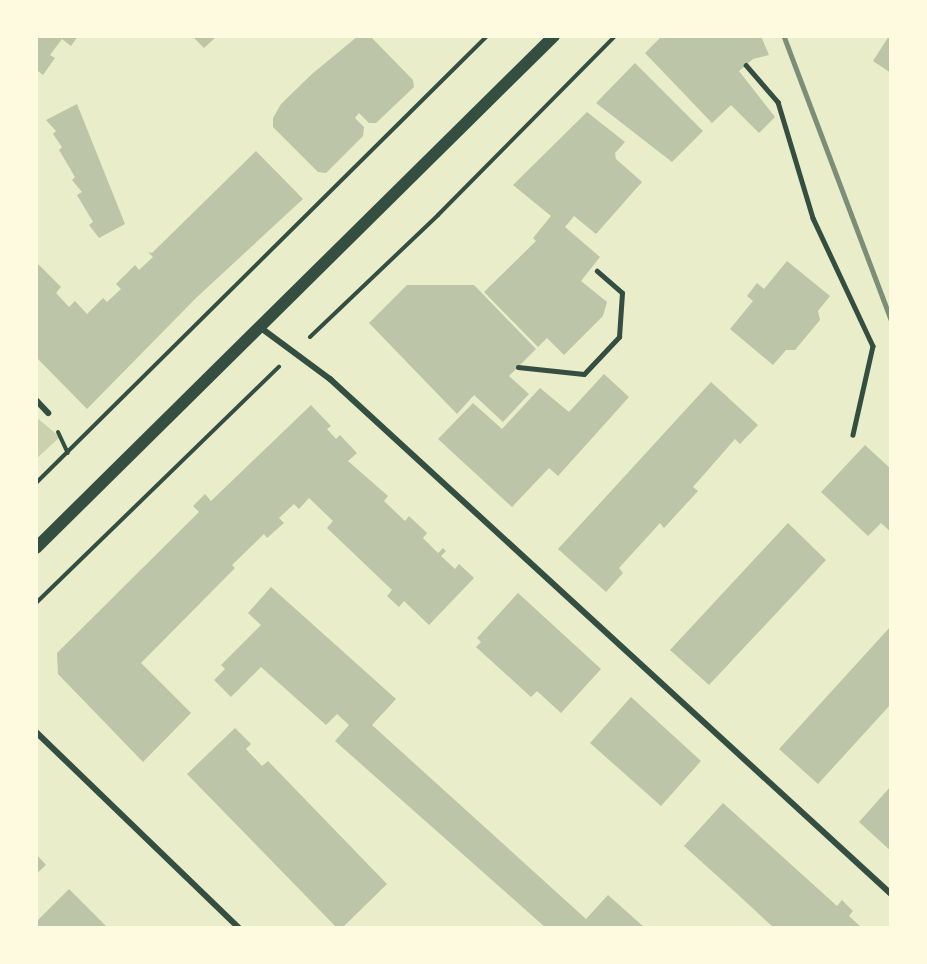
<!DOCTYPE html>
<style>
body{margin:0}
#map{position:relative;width:927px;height:964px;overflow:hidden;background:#e9edc9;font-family:"Work Sans",sans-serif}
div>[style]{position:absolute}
.green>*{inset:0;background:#cad2ad}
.building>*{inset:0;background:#bcc5a7}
.path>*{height:4px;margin:-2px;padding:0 2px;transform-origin:2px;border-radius:2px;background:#344e41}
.service>*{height:4.5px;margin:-2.25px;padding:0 2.25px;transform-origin:2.25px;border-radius:2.25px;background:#344e41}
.minor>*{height:6px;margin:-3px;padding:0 3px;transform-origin:3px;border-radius:3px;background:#344e41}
.secondary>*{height:12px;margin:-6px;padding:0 6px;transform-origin:6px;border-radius:6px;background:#344e41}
.rail>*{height:4.5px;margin:-2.25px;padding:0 2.25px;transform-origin:2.25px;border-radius:2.25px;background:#7c8e77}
span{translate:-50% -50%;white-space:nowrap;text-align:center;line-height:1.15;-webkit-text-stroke:5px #fefae0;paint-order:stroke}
.frame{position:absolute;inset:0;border:38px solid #fefae0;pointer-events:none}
</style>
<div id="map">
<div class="green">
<div style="clip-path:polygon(36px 417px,60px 437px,36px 459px)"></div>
</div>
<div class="building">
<div style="clip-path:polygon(36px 36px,78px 36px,71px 46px,62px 39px,50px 55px,55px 58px,43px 75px,38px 71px,36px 73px)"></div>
<div style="clip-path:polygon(192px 36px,217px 36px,204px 48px)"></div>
<div style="clip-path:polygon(358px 36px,370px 36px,413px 80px,414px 87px,376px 123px,369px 123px,359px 113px,355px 118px,364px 127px,363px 136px,326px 173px,318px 172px,273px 127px,273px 118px,281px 104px,312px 74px)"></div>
<div style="clip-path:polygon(662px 36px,761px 36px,769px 55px,753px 59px,739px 71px,775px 117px,759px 133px,731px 105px,712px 123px,645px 53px)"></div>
<div style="clip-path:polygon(889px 36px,891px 36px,891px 73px,873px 61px)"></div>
<div style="clip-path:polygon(635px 63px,703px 131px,672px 162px,596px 103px)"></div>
<div style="clip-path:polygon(77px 104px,125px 224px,99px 238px,89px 225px,93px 222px,77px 195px,82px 192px,72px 180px,75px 177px,59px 150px,62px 147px,53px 134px,56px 131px,46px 120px)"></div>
<div style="clip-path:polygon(587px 112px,625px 142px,615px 153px,616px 159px,642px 182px,596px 234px,574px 216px,565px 227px,600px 257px,581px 281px,607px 302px,603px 316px,564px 355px,547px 338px,538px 347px,484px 292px,536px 241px,533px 238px,551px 216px,513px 185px)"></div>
<div style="clip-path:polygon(256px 151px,303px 199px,196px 298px,87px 409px,36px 357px,36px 262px,61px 287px,56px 293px,69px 307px,75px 301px,87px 314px,103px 298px,107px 302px,121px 289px,116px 284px,135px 265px,139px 270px,153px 257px,148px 252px,152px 253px)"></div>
<div style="clip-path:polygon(787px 261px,830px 296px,818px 311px,820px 320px,795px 350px,786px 350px,773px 365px,730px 329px,753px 301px,747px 296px,757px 283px,764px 289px)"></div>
<div style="clip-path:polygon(407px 285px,474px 285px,536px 349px,509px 376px,529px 394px,503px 422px,474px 395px,457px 414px,369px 323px)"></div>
<div style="clip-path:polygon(604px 374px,629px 397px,558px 476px,549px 468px,512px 507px,438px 439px,473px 403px,502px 429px,540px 388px,569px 412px)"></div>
<div style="clip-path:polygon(711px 382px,758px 425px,740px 444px,735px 439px,693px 487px,698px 491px,664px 528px,660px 523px,619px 568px,623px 573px,606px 592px,558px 549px)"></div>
<div style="clip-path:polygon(311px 405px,331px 426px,327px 429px,336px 439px,340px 435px,357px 453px,348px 461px,388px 496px,384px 501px,405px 521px,409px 516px,427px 533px,423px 538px,438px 553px,443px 548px,446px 551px,441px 556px,455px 569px,459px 564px,474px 578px,429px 625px,404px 601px,399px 607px,387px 596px,392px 590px,327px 528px,333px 521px,309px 498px,299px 509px,294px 504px,279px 518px,284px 523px,267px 538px,264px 534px,232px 565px,235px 568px,141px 663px,191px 713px,143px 762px,58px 674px,57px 653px,199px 512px,193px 506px,205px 494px,211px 501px)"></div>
<div style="clip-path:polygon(865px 445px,891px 469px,891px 532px,881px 523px,868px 536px,821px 492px)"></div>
<div style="clip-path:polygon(788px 523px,826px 560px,709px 685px,670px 650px)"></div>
<div style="clip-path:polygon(271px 587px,396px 699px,372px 725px,586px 919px,608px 895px,645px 928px,546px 928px,335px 741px,349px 725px,337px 714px,326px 725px,261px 667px,231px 697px,214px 680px,225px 669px,221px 665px,261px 625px,248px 613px)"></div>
<div style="clip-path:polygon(518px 593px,601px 669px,561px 713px,537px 691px,531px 697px,476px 647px,481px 642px,477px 638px)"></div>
<div style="clip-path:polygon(891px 626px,891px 704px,818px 784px,779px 749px)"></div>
<div style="clip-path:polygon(631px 697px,701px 761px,661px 806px,590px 743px)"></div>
<div style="clip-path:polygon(235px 728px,251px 744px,246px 749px,262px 766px,268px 761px,387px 884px,342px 928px,337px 928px,187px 774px)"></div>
<div style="clip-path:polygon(891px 786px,891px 851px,859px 822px)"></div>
<div style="clip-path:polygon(723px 803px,837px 906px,842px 900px,853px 911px,849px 916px,862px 928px,774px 928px,734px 891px,684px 846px)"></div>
<div style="clip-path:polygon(36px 854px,46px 865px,36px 874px)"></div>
<div style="clip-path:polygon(69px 889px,108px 928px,36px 928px,36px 922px)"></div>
</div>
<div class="path">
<div style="left:310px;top:337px;width:177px;rotate:-43.6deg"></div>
<div style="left:438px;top:215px;width:252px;rotate:-45.3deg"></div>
<div style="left:58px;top:432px;width:23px;rotate:65deg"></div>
<div style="left:36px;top:483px;width:635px;rotate:-44.74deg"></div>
<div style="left:36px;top:603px;width:339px;rotate:-44.2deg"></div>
</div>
<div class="service">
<div style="left:746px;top:65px;width:49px;rotate:49.1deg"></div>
<div style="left:778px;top:102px;width:121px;rotate:73.2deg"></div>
<div style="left:813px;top:218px;width:141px;rotate:64.9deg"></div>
<div style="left:873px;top:346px;width:91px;rotate:102.7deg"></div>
<div style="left:518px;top:367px;width:66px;rotate:6.1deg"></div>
<div style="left:584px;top:374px;width:51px;rotate:-46.6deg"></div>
<div style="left:619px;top:337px;width:44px;rotate:-86.1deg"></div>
<div style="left:622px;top:293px;width:33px;rotate:-139deg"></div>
</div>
<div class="minor">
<div style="left:261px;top:328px;width:86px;rotate:36.5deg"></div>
<div style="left:330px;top:379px;width:762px;rotate:42.55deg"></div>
<div style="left:36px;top:400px;width:18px;rotate:47deg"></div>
<div style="left:36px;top:732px;width:282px;rotate:44deg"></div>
</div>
<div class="secondary">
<div style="left:36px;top:548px;width:728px;rotate:-44.67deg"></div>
</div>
<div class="rail">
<div style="left:784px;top:36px;width:303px;rotate:69.3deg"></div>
</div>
<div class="frame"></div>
</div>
